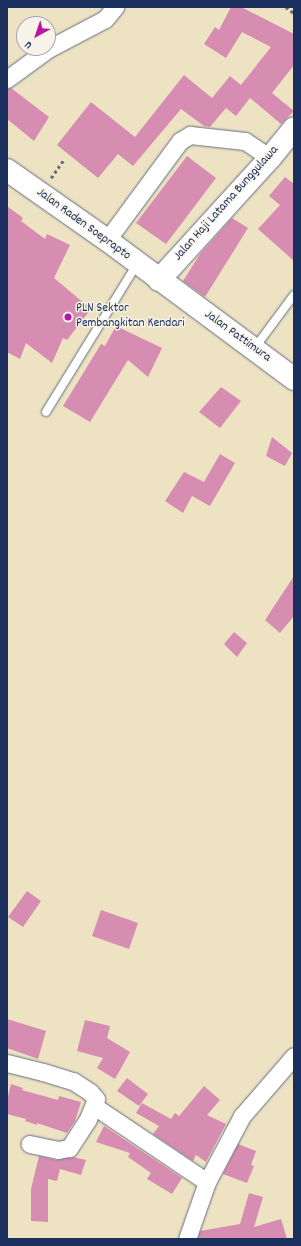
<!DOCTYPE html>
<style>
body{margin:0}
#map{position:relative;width:301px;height:1246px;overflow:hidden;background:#ede3c3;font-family:Dekko,sans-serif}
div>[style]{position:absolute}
.building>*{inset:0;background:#d68db1}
.path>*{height:2.5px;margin-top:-1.25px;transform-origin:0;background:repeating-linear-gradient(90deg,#646e81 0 3px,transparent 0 6px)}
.roads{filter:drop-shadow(0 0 1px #646e81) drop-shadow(0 0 1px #646e81)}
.service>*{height:8px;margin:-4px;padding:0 4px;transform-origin:4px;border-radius:4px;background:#fff}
.minor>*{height:17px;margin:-8.5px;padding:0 8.5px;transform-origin:8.5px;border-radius:8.5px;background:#fff}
.secondary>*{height:22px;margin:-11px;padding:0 11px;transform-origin:11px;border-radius:11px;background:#fff}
.trunk>*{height:22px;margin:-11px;padding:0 11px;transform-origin:11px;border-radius:11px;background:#fff}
.dots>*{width:11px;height:11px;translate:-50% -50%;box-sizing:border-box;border:2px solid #f7f3e8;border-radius:50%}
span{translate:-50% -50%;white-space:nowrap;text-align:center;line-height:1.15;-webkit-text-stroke:3px #f7f3e8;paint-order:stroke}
.street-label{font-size:13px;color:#1b2f5e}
.poi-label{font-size:13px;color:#1b2f5e}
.left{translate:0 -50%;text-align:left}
.frame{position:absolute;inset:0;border:8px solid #1b2f5e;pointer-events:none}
.north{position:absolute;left:16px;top:16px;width:40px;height:40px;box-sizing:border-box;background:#f7f3e8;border:1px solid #9fa5b1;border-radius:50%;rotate:220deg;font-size:11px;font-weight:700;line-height:16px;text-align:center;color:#1b2f5e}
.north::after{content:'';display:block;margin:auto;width:14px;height:18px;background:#b5179e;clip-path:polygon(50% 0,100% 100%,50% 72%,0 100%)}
</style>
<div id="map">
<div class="building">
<div style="clip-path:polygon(231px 7px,241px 7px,294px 34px,294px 65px,272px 93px,294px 111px,281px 124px,250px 98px,236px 116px,226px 108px,210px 127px,204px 126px,181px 109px,133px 166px,118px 154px,98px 178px,57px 145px,91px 102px,135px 137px,184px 75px,212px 98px,230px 76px,241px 85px,271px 47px,242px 32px,226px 58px,204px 44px,215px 27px,219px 30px)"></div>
<div style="clip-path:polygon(11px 88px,49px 117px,34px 141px,7px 119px,7px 89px)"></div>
<div style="clip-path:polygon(187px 156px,216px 178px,166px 244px,136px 223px)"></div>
<div style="clip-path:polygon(285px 177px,294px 184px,294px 261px,258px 229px,280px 205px,269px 196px)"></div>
<div style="clip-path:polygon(7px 206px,23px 218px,21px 221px,45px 239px,47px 234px,70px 245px,54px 278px,91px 309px,67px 340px,63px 338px,52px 363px,26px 343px,20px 359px,7px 352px)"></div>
<div style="clip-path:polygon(232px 218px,248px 228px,205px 297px,183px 281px,200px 254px)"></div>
<div style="clip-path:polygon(116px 326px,162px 348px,148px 377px,128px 360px,90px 422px,63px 406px,101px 344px,105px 346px)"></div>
<div style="clip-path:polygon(221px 387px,241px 401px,220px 428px,199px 412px)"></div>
<div style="clip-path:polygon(272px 437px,292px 453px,285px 466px,266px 456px)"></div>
<div style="clip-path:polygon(220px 454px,235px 463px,210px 506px,192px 496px,183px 513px,165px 501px,184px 472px,204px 482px)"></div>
<div style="clip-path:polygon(294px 576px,294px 616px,280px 633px,265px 620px)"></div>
<div style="clip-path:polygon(234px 632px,247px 643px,237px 657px,224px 644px)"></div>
<div style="clip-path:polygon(27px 891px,41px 901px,23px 927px,8px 917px)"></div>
<div style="clip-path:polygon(101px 910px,138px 923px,129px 949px,92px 936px)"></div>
<div style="clip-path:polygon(7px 1019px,46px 1031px,38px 1059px,7px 1048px)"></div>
<div style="clip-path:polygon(85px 1020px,110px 1026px,107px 1038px,130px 1052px,115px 1079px,97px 1068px,103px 1058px,77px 1051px)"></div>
<div style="clip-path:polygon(127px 1078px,148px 1094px,139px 1106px,117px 1091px)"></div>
<div style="clip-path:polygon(11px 1084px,23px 1088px,22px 1090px,58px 1100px,59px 1096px,81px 1102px,75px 1121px,67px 1133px,37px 1123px,37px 1125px,25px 1121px,26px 1119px,7px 1114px,7px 1100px)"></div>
<div style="clip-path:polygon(204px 1086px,220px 1100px,207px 1115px,226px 1124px,206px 1162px,196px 1155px,193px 1161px,153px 1134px,159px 1126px,136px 1113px,142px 1103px,171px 1119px,175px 1113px,179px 1116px)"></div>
<div style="clip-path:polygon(104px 1126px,182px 1178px,172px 1194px,147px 1179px,151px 1173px,128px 1157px,130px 1153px,96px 1142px)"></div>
<div style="clip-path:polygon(238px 1144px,256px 1151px,251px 1165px,254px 1166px,247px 1183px,223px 1174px)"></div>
<div style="clip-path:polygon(39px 1156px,56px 1160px,73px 1157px,86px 1160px,81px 1175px,60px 1169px,57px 1181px,48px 1179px,48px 1222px,31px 1221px,31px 1189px)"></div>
<div style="clip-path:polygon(249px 1193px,263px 1197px,254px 1227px,281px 1219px,287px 1239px,198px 1239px,200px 1231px,240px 1224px)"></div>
</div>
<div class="path">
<div style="left:286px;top:7px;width:10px;rotate:37deg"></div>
<div style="left:51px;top:178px;width:21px;rotate:-55deg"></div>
</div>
<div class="roads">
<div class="service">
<div style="left:254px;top:349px;width:67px;rotate:-53.5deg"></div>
<div style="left:46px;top:412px;width:174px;rotate:-58.4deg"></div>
</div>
<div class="minor">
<div style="left:7px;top:79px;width:51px;rotate:-36.2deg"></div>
<div style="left:48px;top:49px;width:64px;rotate:-27.8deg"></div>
<div style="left:105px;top:19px;width:16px;rotate:-50deg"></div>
<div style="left:107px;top:240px;width:123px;rotate:-53.6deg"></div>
<div style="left:180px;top:141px;width:12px;rotate:-31deg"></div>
<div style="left:190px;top:135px;width:55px;rotate:6.2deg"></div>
<div style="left:245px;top:141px;width:30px;rotate:34deg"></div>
<div style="left:7px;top:1063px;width:37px;rotate:14deg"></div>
<div style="left:43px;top:1072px;width:31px;rotate:17deg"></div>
<div style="left:73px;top:1081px;width:20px;rotate:33deg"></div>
<div style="left:90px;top:1092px;width:9px;rotate:49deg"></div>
<div style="left:96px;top:1099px;width:22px;rotate:112deg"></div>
<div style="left:88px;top:1119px;width:35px;rotate:123deg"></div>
<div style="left:69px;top:1148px;width:11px;rotate:170deg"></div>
<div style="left:58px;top:1150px;width:29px;rotate:-168deg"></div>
<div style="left:94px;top:1106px;width:136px;rotate:33.9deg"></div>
<div style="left:187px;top:1239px;width:60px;rotate:-70.7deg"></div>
<div style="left:207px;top:1182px;width:75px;rotate:-62.1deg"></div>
<div style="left:242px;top:1116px;width:79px;rotate:-49.1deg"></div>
</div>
<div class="secondary">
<div style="left:159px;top:280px;width:165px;rotate:-47.7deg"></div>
<div style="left:270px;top:158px;width:38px;rotate:-51deg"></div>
</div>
<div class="trunk">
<div style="left:7px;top:170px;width:122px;rotate:35deg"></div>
<div style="left:107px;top:240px;width:233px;rotate:36.6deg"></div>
</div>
</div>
<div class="dots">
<div style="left:68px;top:317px;background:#b5179e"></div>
</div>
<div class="street-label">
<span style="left:227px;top:204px;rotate:-48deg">Jalan Haji Latama Bunggulawa</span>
<span style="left:83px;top:225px;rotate:36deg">Jalan Raden Soeprapto</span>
<span style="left:237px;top:337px;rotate:36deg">Jalan Pattimura</span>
</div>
<div class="poi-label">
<span class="left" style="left:76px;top:317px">PLN Sektor<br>Pembangkitan Kendari</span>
</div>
<div class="frame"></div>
<div class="north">U</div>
</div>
